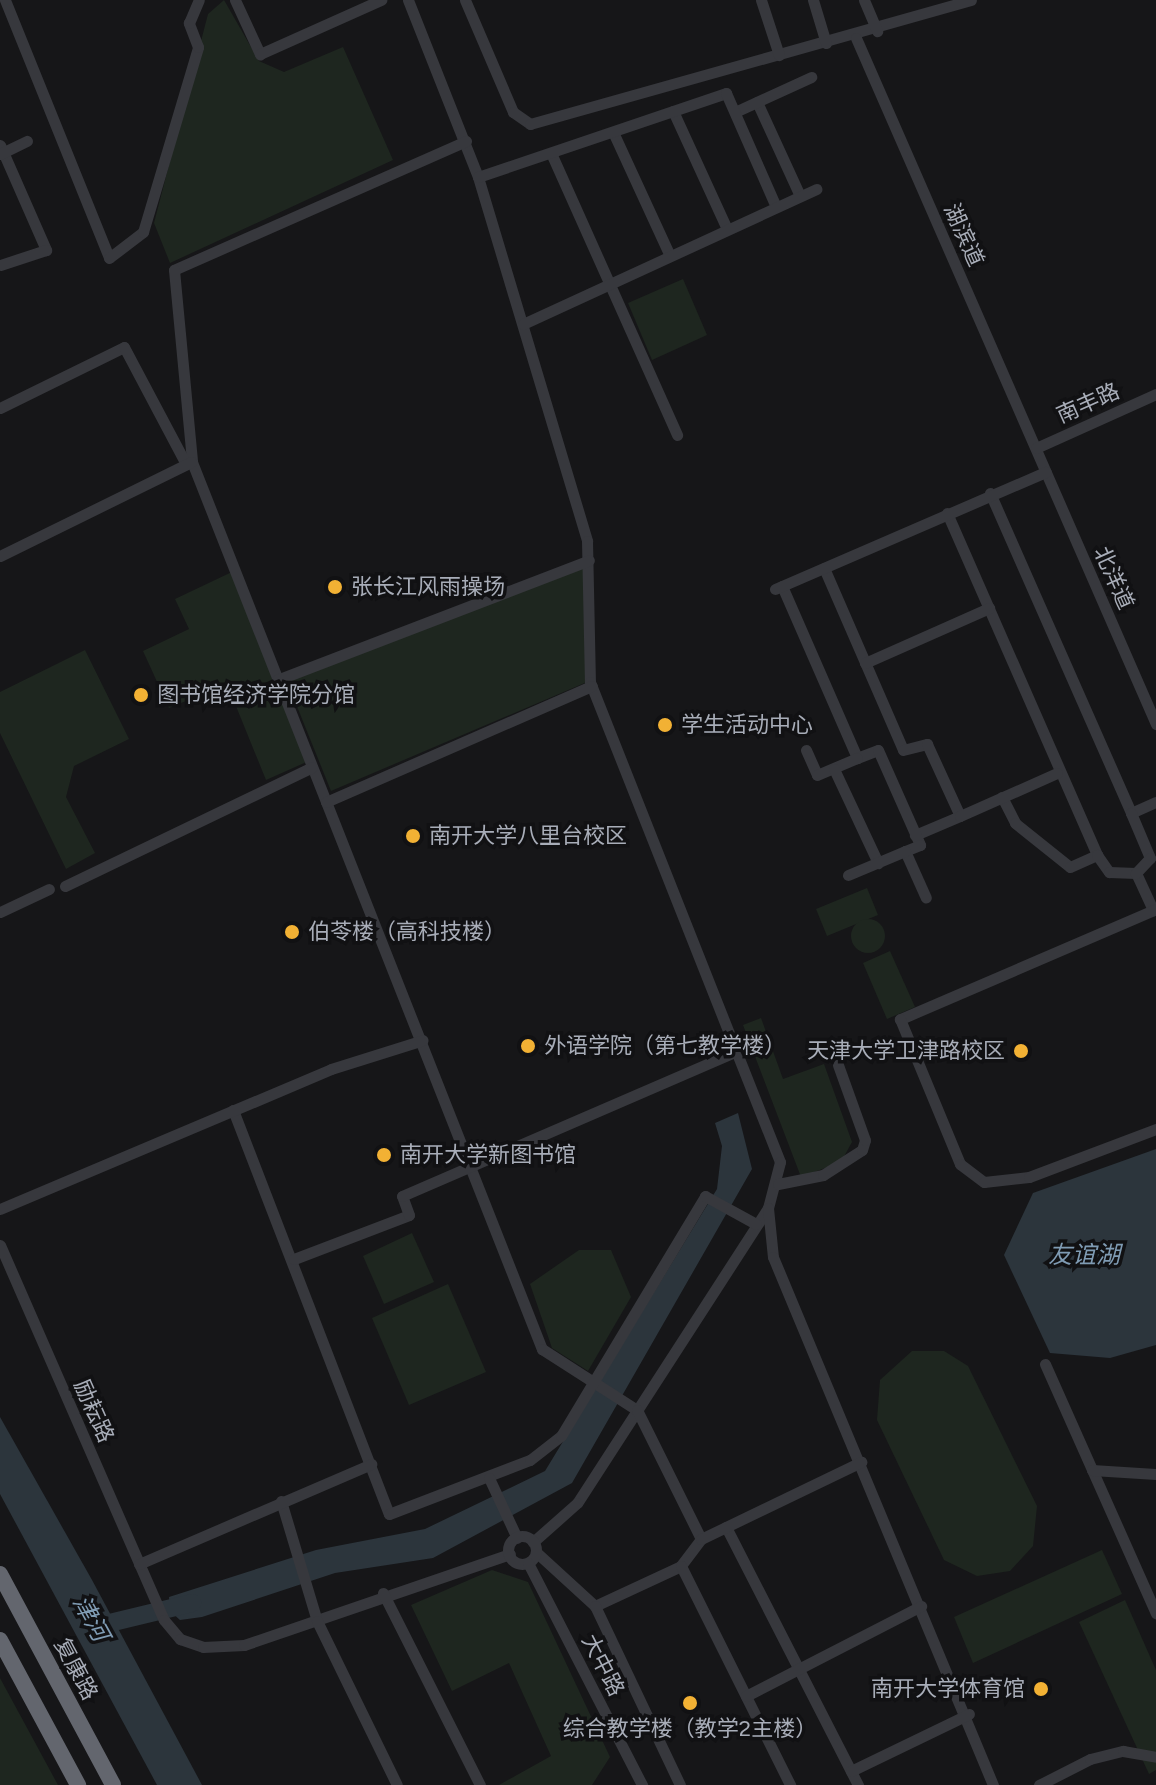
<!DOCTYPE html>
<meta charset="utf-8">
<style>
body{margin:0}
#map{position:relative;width:1156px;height:1785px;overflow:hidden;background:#161618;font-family:Figtree,"Noto Sans SC",sans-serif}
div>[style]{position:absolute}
.green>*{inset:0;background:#1e261f}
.round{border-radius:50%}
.water>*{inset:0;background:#2c353c}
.river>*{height:18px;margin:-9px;padding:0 9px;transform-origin:9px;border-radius:9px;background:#2c353c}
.minor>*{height:11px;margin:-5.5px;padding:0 5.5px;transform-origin:5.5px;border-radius:5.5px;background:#37383d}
.minor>.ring{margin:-5.5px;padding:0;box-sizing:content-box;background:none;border:11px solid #37383d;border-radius:50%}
.highway>*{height:16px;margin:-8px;padding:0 8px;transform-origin:8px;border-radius:8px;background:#63666e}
.dots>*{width:22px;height:22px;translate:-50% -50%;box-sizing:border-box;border:4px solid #111113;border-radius:50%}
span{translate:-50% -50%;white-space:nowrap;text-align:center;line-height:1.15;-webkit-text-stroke:7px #111113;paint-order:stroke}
.street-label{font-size:22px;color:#a8adb8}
.poi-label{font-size:22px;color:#a8adb8}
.left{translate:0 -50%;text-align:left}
.right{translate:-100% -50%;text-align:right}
.water-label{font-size:24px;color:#7f9bb3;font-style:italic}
</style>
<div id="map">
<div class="green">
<div style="clip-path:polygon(224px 0,259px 61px,284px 72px,343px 47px,393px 160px,170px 263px,154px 223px,208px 14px)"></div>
<div style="clip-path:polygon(683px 279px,707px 335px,652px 360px,628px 303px)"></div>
<div style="clip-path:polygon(583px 567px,587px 682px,331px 791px,286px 679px)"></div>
<div style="clip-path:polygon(234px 571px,311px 760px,266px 780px,227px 684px,169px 708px,143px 651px,189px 629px,175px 599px)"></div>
<div style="clip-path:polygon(85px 650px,129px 739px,74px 766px,66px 797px,95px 853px,66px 869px,0 733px,0 692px)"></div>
<div style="clip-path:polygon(867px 888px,878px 915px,827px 936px,816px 909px)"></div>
<div class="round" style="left:851px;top:919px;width:34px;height:34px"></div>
<div style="clip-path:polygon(890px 951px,915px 1007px,887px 1019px,863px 963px)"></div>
<div style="clip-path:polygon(761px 1018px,783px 1079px,824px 1064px,852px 1142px,841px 1162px,801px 1177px,743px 1025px)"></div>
<div style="clip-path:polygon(412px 1233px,434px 1282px,384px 1304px,363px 1256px)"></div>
<div style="clip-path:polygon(579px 1250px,611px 1250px,631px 1297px,588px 1371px,552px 1348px,530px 1284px)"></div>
<div style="clip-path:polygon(448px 1284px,486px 1372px,409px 1405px,372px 1318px)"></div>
<div style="clip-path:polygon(912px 1351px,944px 1351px,968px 1366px,1037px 1506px,1033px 1546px,1010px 1571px,977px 1576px,944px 1560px,877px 1420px,880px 1380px)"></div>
<div style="clip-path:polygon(1102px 1550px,1122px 1594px,973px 1663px,954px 1617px)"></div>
<div style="clip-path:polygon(492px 1570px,528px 1582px,610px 1757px,592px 1785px,499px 1785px,551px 1756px,509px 1663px,452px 1691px,411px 1605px)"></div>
<div style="clip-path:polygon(1125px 1600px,1156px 1670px,1156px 1770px,1149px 1774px,1079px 1622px)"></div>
<div style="clip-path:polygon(0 1678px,58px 1785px,0 1785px)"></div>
</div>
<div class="water">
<div style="clip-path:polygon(738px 1113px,752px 1169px,572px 1483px,433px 1558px,335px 1573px,202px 1617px,180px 1620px,170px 1611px,169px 1597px,316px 1550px,425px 1529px,545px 1471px,717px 1189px,722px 1146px,715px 1123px)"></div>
<div style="clip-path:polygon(1156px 1149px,1156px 1345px,1110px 1358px,1050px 1353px,1004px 1255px,1033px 1193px)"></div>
<div style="clip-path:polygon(0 1417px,92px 1580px,202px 1785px,157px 1785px,0 1494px)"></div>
</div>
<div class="river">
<div style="left:97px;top:1626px;width:98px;rotate:-13.6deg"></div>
</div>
<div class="minor">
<div style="left:5px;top:0;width:278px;rotate:68deg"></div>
<div style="left:109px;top:258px;width:43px;rotate:-37.4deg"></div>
<div style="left:143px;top:232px;width:193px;rotate:-73.4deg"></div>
<div style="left:198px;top:47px;width:26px;rotate:-111deg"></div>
<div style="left:189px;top:23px;width:25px;rotate:-67deg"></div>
<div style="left:235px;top:0;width:60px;rotate:65.2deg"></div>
<div style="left:260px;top:54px;width:133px;rotate:-24.1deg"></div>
<div style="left:408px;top:0;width:190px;rotate:68.4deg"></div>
<div style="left:478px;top:177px;width:380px;rotate:73.3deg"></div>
<div style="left:587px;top:541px;width:141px;rotate:88.8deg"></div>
<div style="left:590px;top:682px;width:516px;rotate:68.4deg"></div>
<div style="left:780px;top:1162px;width:48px;rotate:104.6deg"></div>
<div style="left:768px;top:1208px;width:351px;rotate:122.9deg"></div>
<div style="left:577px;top:1503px;width:59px;rotate:138.4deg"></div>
<div style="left:465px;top:0;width:122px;rotate:66.8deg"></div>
<div style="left:513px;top:112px;width:21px;rotate:35deg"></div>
<div style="left:530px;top:124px;width:458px;rotate:-15.7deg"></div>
<div style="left:761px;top:0;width:58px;rotate:71.9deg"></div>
<div style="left:813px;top:0;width:45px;rotate:73.2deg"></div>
<div style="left:864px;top:0;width:34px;rotate:67deg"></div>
<div style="left:856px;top:38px;width:749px;rotate:66.38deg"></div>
<div style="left:757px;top:102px;width:103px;rotate:65.4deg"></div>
<div style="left:673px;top:111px;width:130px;rotate:65.4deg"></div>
<div style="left:735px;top:112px;width:84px;rotate:-24.7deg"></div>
<div style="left:613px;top:132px;width:136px;rotate:65.3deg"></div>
<div style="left:466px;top:141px;width:319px;rotate:156.2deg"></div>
<div style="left:174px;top:270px;width:193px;rotate:84.6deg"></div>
<div style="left:192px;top:462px;width:954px;rotate:68.47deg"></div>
<div style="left:542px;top:1349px;width:113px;rotate:32.7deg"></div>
<div style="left:637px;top:1410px;width:144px;rotate:63.6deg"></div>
<div style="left:701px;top:1539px;width:34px;rotate:127deg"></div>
<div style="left:681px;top:1566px;width:95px;rotate:155.1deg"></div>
<div style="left:595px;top:1606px;width:80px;rotate:-137.5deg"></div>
<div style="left:0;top:145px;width:115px;rotate:66.3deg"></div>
<div style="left:46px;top:250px;width:48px;rotate:161.9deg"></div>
<div style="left:551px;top:153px;width:309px;rotate:65.9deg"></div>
<div style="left:0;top:154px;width:30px;rotate:-26deg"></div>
<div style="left:478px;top:177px;width:262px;rotate:-18.7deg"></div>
<div style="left:726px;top:93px;width:124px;rotate:66.3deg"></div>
<div style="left:523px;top:324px;width:323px;rotate:-24.7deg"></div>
<div style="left:0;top:408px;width:138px;rotate:-26.2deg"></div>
<div style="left:124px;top:347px;width:132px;rotate:62.1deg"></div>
<div style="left:1036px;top:448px;width:132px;rotate:-24.2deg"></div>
<div style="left:990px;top:493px;width:350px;rotate:66.2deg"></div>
<div style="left:1131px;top:813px;width:27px;rotate:-24deg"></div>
<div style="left:947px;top:513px;width:373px;rotate:66.3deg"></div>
<div style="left:0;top:556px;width:213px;rotate:-26.2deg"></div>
<div style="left:824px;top:568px;width:198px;rotate:66.5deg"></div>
<div style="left:903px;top:750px;width:25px;rotate:-14deg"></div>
<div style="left:927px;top:744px;width:79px;rotate:65.4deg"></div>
<div style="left:960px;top:816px;width:49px;rotate:157.1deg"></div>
<div style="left:782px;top:586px;width:188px;rotate:66.4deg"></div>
<div style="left:857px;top:758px;width:22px;rotate:-21deg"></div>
<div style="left:878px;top:750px;width:104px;rotate:66.1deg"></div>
<div style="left:920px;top:845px;width:16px;rotate:158deg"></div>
<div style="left:905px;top:851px;width:51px;rotate:65.9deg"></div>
<div style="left:775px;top:589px;width:295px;rotate:-23.4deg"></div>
<div style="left:865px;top:663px;width:136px;rotate:-23.9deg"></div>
<div style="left:277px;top:680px;width:334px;rotate:-21deg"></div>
<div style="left:806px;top:750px;width:27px;rotate:66deg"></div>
<div style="left:817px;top:775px;width:43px;rotate:-23deg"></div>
<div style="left:834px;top:769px;width:104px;rotate:64.9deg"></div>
<div style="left:1002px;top:797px;width:29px;rotate:63deg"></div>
<div style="left:1015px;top:823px;width:70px;rotate:38.7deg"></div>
<div style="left:1070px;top:867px;width:30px;rotate:-24deg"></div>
<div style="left:1097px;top:855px;width:21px;rotate:55deg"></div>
<div style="left:1109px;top:872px;width:27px;rotate:2deg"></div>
<div style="left:1136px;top:873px;width:41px;rotate:65.3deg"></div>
<div style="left:326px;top:802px;width:290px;rotate:-23.6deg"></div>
<div style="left:1131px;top:813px;width:49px;rotate:67.1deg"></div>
<div style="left:1150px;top:858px;width:21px;rotate:133deg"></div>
<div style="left:960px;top:816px;width:106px;rotate:-23.9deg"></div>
<div style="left:848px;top:875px;width:62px;rotate:-22.8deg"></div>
<div style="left:65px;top:886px;width:274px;rotate:-25.7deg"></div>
<div style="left:1156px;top:909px;width:279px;rotate:156.7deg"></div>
<div style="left:900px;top:1019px;width:157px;rotate:67.5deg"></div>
<div style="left:960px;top:1164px;width:30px;rotate:37deg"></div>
<div style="left:984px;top:1182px;width:45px;rotate:-6.3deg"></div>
<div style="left:1029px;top:1177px;width:136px;rotate:-20.7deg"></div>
<div style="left:0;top:912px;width:54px;rotate:-25.1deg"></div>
<div style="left:233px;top:1110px;width:433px;rotate:68.9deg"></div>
<div style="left:389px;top:1514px;width:151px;rotate:-21deg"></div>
<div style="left:530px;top:1460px;width:39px;rotate:-38deg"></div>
<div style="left:561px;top:1436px;width:280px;rotate:-59deg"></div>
<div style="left:705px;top:1196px;width:58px;rotate:28.8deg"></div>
<div style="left:778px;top:1184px;width:46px;rotate:-11.3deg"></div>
<div style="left:823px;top:1175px;width:46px;rotate:-32.7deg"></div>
<div style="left:862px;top:1150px;width:10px;rotate:-73deg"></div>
<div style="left:865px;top:1140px;width:80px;rotate:-109.8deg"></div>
<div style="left:768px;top:1208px;width:49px;rotate:84.2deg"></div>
<div style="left:773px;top:1257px;width:572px;rotate:67.38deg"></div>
<div style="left:0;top:1209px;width:359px;rotate:-22.9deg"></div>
<div style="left:331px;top:1069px;width:96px;rotate:-17.5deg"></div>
<div style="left:0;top:1245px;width:409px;rotate:66.4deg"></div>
<div style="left:164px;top:1620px;width:25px;rotate:50deg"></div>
<div style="left:180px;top:1639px;width:24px;rotate:19deg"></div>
<div style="left:203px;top:1647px;width:41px;rotate:-2.8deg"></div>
<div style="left:244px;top:1645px;width:281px;rotate:-18.9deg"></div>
<div style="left:294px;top:1259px;width:123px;rotate:-20.9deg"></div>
<div style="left:409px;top:1215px;width:20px;rotate:-110deg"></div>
<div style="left:402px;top:1196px;width:365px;rotate:-23.4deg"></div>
<div style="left:1045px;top:1364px;width:273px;rotate:66deg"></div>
<div style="left:1092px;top:1470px;width:64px;rotate:3.6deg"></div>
<div style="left:489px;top:1478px;width:66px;rotate:65deg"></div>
<div style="left:281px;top:1501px;width:125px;rotate:73.3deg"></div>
<div style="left:317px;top:1621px;width:182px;rotate:64deg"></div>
<div style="left:726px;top:1527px;width:290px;rotate:62.9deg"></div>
<div class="ring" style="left:508px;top:1536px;width:17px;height:17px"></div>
<div style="left:701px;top:1539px;width:178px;rotate:-25.7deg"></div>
<div style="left:528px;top:1563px;width:250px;rotate:62.8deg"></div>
<div style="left:139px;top:1564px;width:253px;rotate:-23.3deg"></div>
<div style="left:681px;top:1566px;width:245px;rotate:63.5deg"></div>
<div style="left:383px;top:1593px;width:215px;rotate:63.2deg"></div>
<div style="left:595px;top:1606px;width:198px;rotate:64.6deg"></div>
<div style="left:746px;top:1696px;width:197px;rotate:-27.2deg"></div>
<div style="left:851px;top:1771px;width:131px;rotate:-25.8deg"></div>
<div style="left:1039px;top:1785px;width:57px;rotate:-27deg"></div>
<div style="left:1090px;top:1759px;width:34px;rotate:-14deg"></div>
<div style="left:1123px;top:1751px;width:34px;rotate:10deg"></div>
</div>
<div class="highway">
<div style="left:0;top:1574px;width:239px;rotate:61.8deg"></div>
<div style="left:0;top:1640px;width:165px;rotate:61.7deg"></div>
</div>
<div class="dots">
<div style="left:335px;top:587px;background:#f2b134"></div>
<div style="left:141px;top:695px;background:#f2b134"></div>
<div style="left:665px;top:725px;background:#f2b134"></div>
<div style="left:413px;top:836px;background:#f2b134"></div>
<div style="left:292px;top:932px;background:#f2b134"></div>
<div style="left:528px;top:1046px;background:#f2b134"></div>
<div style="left:1021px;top:1051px;background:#f2b134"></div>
<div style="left:384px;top:1155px;background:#f2b134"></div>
<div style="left:1041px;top:1689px;background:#f2b134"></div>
<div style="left:690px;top:1703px;background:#f2b134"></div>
</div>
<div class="street-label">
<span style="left:964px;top:235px;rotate:66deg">湖滨道</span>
<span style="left:1088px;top:403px;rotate:-24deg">南丰路</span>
<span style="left:1114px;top:578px;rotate:66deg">北洋道</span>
<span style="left:94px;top:1411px;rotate:66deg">励耘路</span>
<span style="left:603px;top:1665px;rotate:63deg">大中路</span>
<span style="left:76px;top:1669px;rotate:62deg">复康路</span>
</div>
<div class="poi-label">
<span class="left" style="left:351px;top:587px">张长江风雨操场</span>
<span class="left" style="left:157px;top:695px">图书馆经济学院分馆</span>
<span class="left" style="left:681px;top:725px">学生活动中心</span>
<span class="left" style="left:429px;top:836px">南开大学八里台校区</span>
<span class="left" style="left:308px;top:932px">伯苓楼（高科技楼）</span>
<span class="left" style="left:544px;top:1046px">外语学院（第七教学楼）</span>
<span class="right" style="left:1005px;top:1051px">天津大学卫津路校区</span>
<span class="left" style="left:400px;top:1155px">南开大学新图书馆</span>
<span class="right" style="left:1025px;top:1689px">南开大学体育馆</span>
<span style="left:690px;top:1729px">综合教学楼（教学2主楼）</span>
</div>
<div class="water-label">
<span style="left:1084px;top:1255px">友谊湖</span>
<span style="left:91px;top:1618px;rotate:61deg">津河</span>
</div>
</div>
